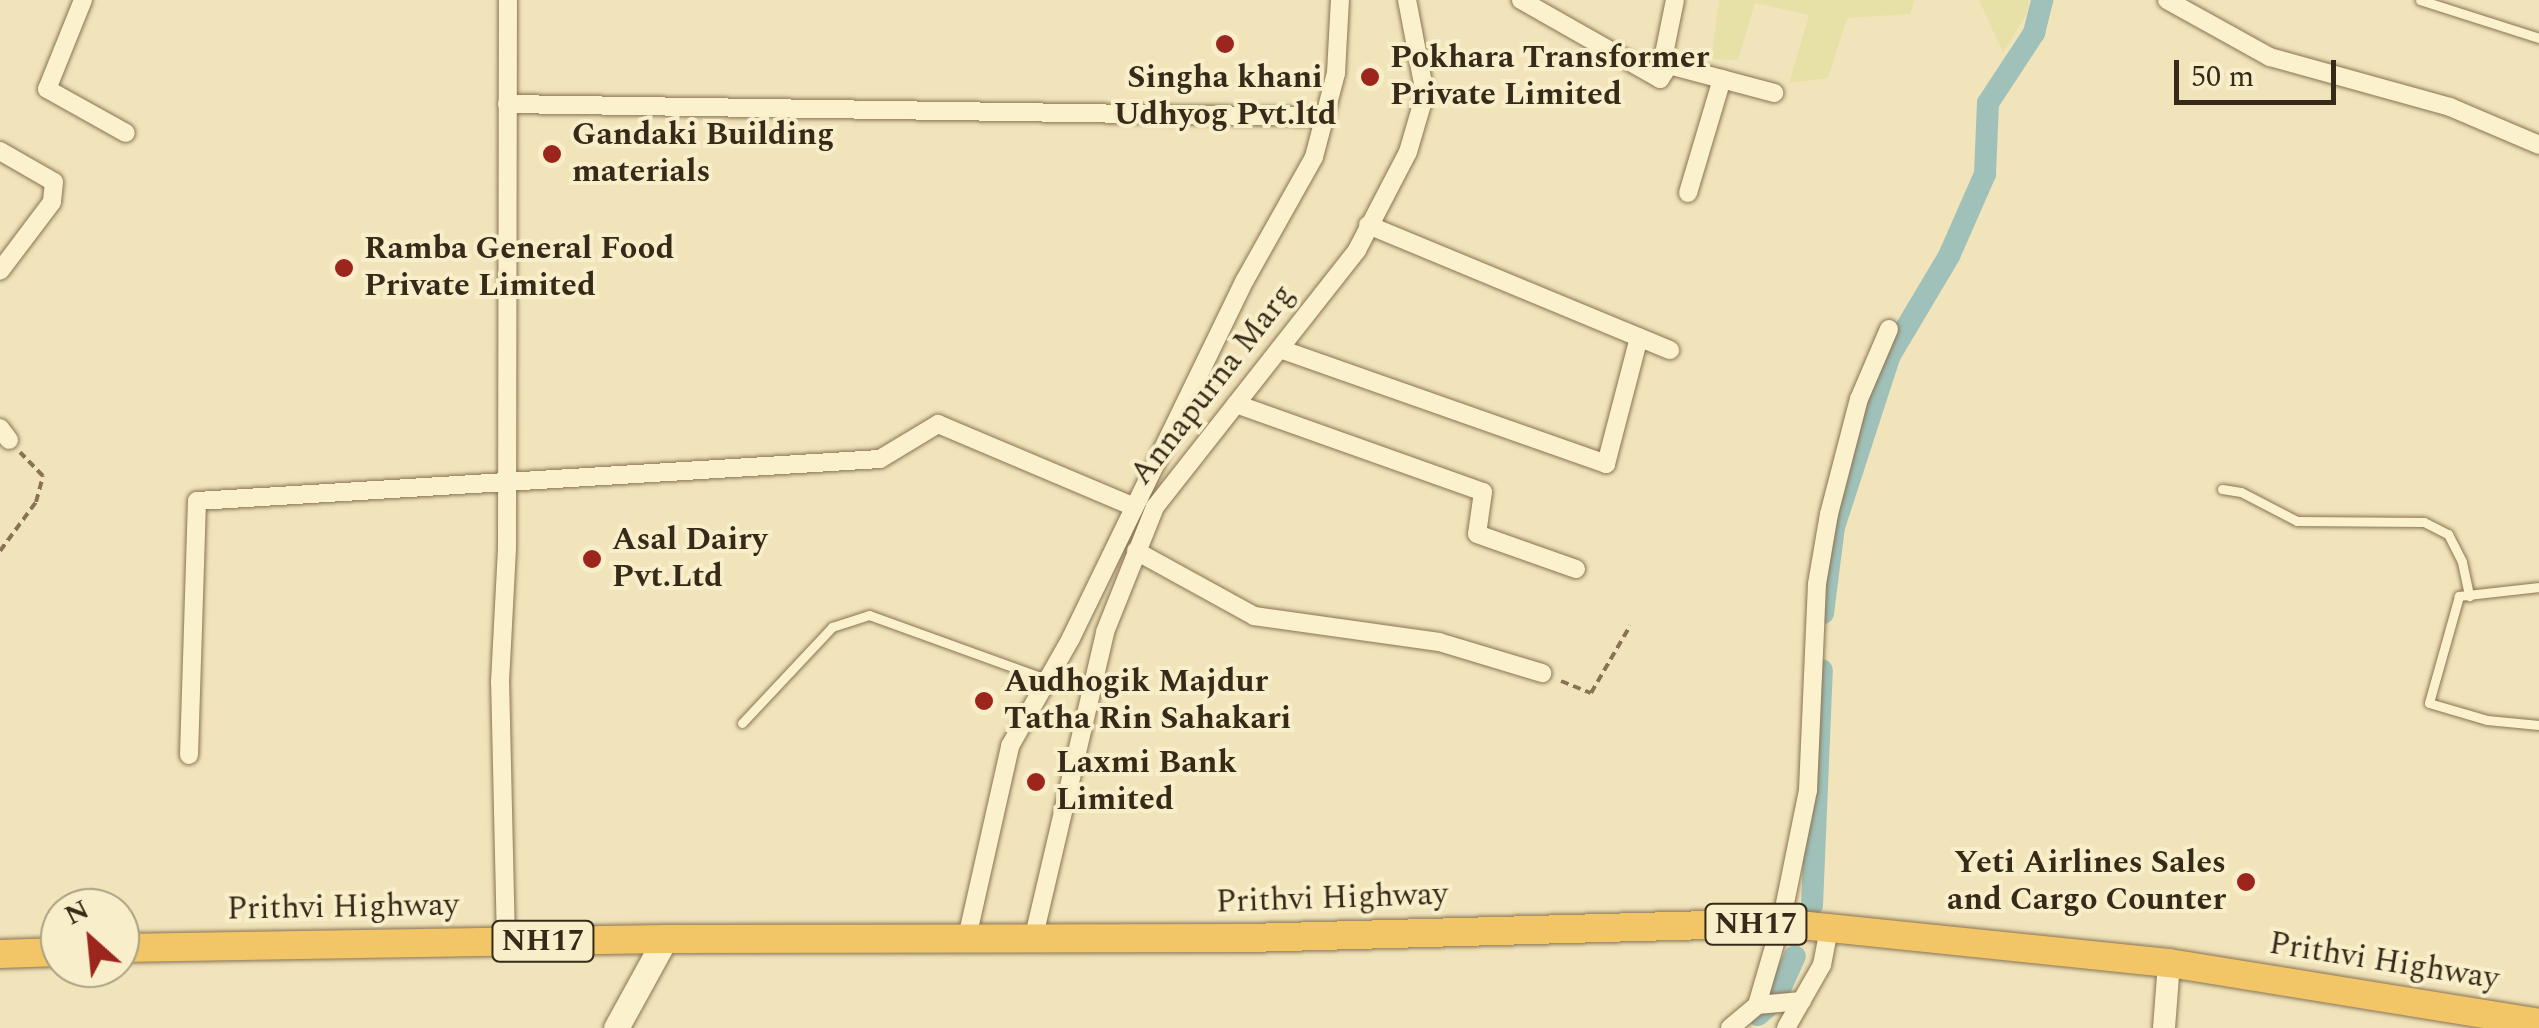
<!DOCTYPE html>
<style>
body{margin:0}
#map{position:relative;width:2539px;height:1028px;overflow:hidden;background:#f1e4ba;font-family:Spectral,serif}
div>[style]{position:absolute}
.farmland>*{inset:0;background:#e7e1a7}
.canal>*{height:22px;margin:-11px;padding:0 11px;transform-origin:11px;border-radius:11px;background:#9fc1b9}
.path>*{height:4px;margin-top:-2px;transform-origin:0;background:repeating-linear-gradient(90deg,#897353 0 8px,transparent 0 13px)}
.roads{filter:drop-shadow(0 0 2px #897353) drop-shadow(0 0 2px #897353)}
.service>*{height:9px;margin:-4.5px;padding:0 4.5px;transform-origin:4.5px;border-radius:4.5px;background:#fcf1cd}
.minor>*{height:18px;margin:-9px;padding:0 9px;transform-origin:9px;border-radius:9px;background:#fcf1cd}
.tertiary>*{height:22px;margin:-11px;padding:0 11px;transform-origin:11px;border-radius:11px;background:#fcf1cd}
.secondary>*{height:25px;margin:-12.5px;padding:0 12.5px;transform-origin:12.5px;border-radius:12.5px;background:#fcf1cd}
.trunk>*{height:28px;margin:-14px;padding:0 14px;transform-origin:14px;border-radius:14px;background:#f2c567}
.dots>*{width:28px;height:28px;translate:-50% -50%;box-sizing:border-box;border:5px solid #f8eeca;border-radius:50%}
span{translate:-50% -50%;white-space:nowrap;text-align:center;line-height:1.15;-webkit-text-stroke:8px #f8eeca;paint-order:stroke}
.shield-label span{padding:2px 8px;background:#f8eeca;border:2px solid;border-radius:8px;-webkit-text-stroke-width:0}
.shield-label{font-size:30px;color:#362a19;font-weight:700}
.poi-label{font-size:32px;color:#362a19;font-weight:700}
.left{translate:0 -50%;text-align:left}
.right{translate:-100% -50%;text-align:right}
.street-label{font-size:32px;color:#362a19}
.north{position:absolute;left:40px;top:888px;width:100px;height:100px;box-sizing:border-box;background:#f8eeca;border:2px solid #aaa083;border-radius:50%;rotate:333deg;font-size:28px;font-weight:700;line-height:40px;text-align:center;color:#362a19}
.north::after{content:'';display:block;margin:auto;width:35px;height:45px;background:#9c261e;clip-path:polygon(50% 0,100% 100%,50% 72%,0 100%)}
.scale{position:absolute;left:2174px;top:60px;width:162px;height:45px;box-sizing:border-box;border:5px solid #362a19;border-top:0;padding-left:12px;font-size:30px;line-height:35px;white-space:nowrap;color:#362a19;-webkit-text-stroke:8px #f8eeca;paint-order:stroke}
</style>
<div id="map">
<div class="farmland">
<div style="clip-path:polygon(1719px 0,1915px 0,1910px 14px,1847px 18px,1828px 78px,1789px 83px,1809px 15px,1755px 3px,1738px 60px,1711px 59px)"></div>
<div style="clip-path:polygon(1979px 0,2029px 0,2027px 13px,2003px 53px)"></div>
</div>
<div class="canal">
<div style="left:1823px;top:613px;width:87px;rotate:-82.7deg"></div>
<div style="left:1834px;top:527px;width:181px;rotate:-72deg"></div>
<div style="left:1890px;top:355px;width:115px;rotate:-59.2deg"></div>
<div style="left:1949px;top:256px;width:90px;rotate:-66.3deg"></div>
<div style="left:1985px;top:174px;width:71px;rotate:-87.6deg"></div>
<div style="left:1988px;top:103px;width:84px;rotate:-56.7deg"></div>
<div style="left:2034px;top:33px;width:34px;rotate:-76deg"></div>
<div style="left:1812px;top:905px;width:235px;rotate:-87.6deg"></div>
<div style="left:1758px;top:1015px;width:23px;rotate:-41deg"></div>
<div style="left:1775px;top:1000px;width:48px;rotate:-65.6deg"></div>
</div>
<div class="path">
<div style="left:0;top:551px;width:61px;rotate:-53.7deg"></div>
<div style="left:36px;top:502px;width:27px;rotate:-75deg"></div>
<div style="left:43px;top:476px;width:33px;rotate:-134deg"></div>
<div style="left:1561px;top:681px;width:32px;rotate:22deg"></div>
<div style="left:1591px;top:693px;width:78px;rotate:-59.8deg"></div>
</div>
<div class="roads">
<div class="service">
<div style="left:2420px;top:0;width:125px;rotate:17.7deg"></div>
<div style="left:2222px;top:489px;width:19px;rotate:9deg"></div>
<div style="left:2241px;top:492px;width:63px;rotate:27.4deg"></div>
<div style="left:2297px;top:521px;width:127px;rotate:0.5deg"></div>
<div style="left:2424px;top:522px;width:27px;rotate:27deg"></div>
<div style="left:2448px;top:534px;width:31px;rotate:63deg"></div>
<div style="left:2462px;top:562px;width:35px;rotate:78deg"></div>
<div style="left:2539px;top:587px;width:81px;rotate:173.6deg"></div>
<div style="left:2459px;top:596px;width:111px;rotate:105.7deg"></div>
<div style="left:2429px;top:703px;width:60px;rotate:16.3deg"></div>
<div style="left:2487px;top:720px;width:52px;rotate:5.5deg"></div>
<div style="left:742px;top:723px;width:132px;rotate:-46.8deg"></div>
<div style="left:832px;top:627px;width:39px;rotate:-18deg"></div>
<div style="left:869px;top:615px;width:188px;rotate:19.9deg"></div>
</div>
<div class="minor">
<div style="left:83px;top:0;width:96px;rotate:112deg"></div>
<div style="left:47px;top:89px;width:90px;rotate:29.1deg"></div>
<div style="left:1521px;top:0;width:160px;rotate:29.6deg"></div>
<div style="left:1660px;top:79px;width:17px;rotate:-57deg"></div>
<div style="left:1669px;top:65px;width:109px;rotate:14.9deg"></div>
<div style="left:2167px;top:0;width:118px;rotate:29deg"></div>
<div style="left:2270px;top:57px;width:187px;rotate:15.5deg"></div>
<div style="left:2450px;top:107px;width:97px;rotate:23.1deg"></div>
<div style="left:1669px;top:65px;width:12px;rotate:-114deg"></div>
<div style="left:1664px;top:54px;width:55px;rotate:-78.5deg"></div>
<div style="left:507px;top:104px;width:818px;rotate:0.91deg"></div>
<div style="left:0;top:151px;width:62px;rotate:29.9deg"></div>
<div style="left:54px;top:182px;width:20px;rotate:96deg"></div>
<div style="left:52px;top:202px;width:86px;rotate:127deg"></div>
<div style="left:1688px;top:193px;width:119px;rotate:-73.4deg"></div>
<div style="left:1368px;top:225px;width:327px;rotate:22.5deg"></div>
<div style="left:1280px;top:349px;width:346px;rotate:19.4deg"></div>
<div style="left:1606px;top:464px;width:131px;rotate:-75.4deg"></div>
<div style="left:1236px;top:404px;width:262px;rotate:19.6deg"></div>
<div style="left:1483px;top:492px;width:42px;rotate:98.1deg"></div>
<div style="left:1477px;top:534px;width:105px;rotate:19.5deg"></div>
<div style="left:0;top:428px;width:15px;rotate:53deg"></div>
<div style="left:1136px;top:551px;width:135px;rotate:28.8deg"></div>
<div style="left:1254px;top:616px;width:187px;rotate:8deg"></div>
<div style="left:1439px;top:642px;width:108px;rotate:16.8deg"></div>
<div style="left:189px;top:755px;width:254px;rotate:-88.2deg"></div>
<div style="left:197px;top:501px;width:684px;rotate:-3.52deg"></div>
<div style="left:880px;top:459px;width:68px;rotate:-31.1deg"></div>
<div style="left:938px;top:424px;width:211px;rotate:22.9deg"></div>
<div style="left:1033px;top:940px;width:316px;rotate:-76.8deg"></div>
<div style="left:1105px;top:632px;width:135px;rotate:-68.2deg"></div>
<div style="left:1155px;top:507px;width:327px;rotate:-51.8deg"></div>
<div style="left:1357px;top:250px;width:110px;rotate:-62.5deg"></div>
<div style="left:1408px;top:152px;width:60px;rotate:-73.7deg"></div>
<div style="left:1425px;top:94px;width:96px;rotate:-100.8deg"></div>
<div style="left:506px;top:942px;width:260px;rotate:-91.3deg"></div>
<div style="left:500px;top:682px;width:135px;rotate:-87deg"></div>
<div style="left:507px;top:547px;width:547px;rotate:-89.9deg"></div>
<div style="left:966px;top:942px;width:201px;rotate:-77.3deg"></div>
<div style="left:1010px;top:746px;width:124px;rotate:-60.5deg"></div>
<div style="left:1071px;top:638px;width:398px;rotate:-64.1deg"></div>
<div style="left:1245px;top:280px;width:141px;rotate:-60.7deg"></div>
<div style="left:1314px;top:157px;width:87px;rotate:-75.3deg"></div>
<div style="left:1336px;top:73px;width:73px;rotate:-86.9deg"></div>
<div style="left:1757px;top:1005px;width:45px;rotate:-5.1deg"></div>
<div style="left:1730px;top:1028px;width:35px;rotate:-40deg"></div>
<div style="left:1757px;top:1005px;width:85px;rotate:-73.7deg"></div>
<div style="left:1781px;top:923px;width:136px;rotate:-78.5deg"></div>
<div style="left:1808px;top:790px;width:206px;rotate:-87.5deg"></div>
<div style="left:1817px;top:584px;width:71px;rotate:-80.3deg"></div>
<div style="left:1829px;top:514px;width:119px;rotate:-75.4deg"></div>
<div style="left:1859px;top:399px;width:76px;rotate:-66.8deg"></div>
<div style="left:1786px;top:1028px;width:73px;rotate:-60.3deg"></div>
<div style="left:1822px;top:965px;width:38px;rotate:-79deg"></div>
</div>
<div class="tertiary">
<div style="left:2164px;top:1028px;width:65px;rotate:-85.6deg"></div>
</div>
<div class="secondary">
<div style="left:616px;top:1028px;width:102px;rotate:-61.2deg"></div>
</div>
<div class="trunk">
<div style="left:120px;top:948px;width:545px;rotate:-0.95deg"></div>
<div style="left:665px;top:939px;width:584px;rotate:-0.1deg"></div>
<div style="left:1249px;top:938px;width:532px;rotate:-1.62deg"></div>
<div style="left:1781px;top:923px;width:390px;rotate:5.9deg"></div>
<div style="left:2169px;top:963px;width:375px;rotate:9.2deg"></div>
<div style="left:0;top:954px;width:60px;rotate:-1.9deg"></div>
</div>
</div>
<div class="dots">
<div style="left:1225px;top:44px;background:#9c261e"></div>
<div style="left:1370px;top:77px;background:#9c261e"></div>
<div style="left:552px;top:154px;background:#9c261e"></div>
<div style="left:344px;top:268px;background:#9c261e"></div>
<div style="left:592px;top:559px;background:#9c261e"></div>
<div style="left:984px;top:701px;background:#9c261e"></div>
<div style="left:1036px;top:782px;background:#9c261e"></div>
<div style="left:2246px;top:882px;background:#9c261e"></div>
</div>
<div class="shield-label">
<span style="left:1756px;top:924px">NH17</span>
<span style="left:543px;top:941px">NH17</span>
</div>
<div class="poi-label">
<span class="left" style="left:1390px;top:77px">Pokhara Transformer<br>Private Limited</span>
<span style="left:1225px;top:97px">Singha khani<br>Udhyog Pvt.ltd</span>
<span class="left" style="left:572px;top:154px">Gandaki Building<br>materials</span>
<span class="left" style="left:364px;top:268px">Ramba General Food<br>Private Limited</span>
<span class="left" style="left:612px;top:559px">Asal Dairy<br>Pvt.Ltd</span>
<span class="left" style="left:1004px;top:701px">Audhogik Majdur<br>Tatha Rin Sahakari</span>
<span class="left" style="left:1056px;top:782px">Laxmi Bank<br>Limited</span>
<span class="right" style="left:2226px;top:882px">Yeti Airlines Sales<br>and Cargo Counter</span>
</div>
<div class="street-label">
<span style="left:1213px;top:385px;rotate:-52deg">Annapurna Marg</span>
<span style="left:1332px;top:899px;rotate:-2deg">Prithvi Highway</span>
<span style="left:343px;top:908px;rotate:-1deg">Prithvi Highway</span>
<span style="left:2384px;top:962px;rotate:9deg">Prithvi Highway</span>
</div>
<div class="north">N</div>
<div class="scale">50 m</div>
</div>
